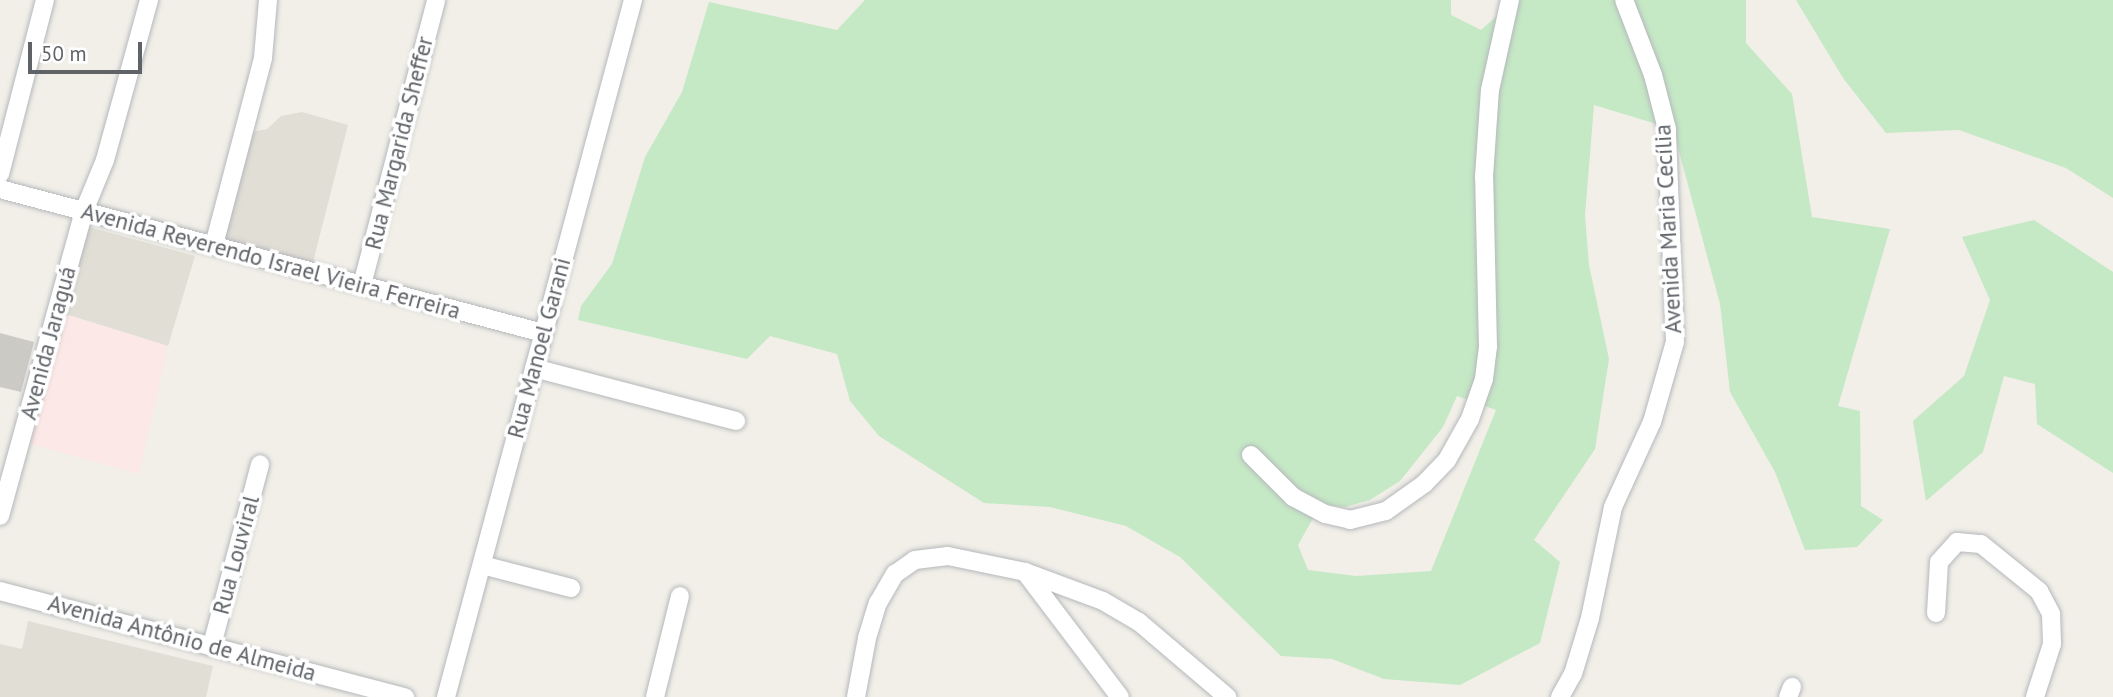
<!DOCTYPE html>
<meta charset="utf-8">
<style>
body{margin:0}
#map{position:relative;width:2113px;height:697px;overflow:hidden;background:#f1efe8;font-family:"PT Sans",sans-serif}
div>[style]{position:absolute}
.education>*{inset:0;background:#e1ded6}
.medical>*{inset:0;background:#fce8e6}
.green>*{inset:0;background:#c5e8c5}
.building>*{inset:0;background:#cccac5}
.roads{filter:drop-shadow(0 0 2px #b5b8bc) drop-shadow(0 0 2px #b5b8bc)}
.minor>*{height:18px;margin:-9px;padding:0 9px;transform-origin:9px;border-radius:9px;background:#fff}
span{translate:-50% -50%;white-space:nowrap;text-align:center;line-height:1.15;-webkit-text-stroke:7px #fff;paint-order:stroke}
.street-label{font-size:23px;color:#5f6368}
.scale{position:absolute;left:28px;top:42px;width:114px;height:32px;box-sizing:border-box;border:4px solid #5f6368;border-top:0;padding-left:9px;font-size:21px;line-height:24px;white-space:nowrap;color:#5f6368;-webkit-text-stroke:5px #fff;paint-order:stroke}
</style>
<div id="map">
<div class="education">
<div style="clip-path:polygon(302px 112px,348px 125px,313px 262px,221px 240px,252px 132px,267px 129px,281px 116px)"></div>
<div style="clip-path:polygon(89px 227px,195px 256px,168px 346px,65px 314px)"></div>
<div style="clip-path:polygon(28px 621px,213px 666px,206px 697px,0 697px,0 644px,22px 649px)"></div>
</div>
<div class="medical">
<div style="clip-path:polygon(65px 314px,168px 346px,139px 474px,30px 444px)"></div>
</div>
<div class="green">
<div style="clip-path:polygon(evenodd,865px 0,1451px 0,1451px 15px,1481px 30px,1515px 0,1746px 0,1746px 43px,1792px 94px,1812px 217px,1890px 229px,1838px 406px,1860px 411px,1861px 506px,1883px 520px,1857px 547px,1805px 550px,1775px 472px,1730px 392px,1720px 304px,1673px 129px,1594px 105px,1585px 215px,1589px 265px,1609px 359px,1595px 449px,1534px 540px,1560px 562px,1540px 643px,1460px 685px,1384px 679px,1332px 659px,1281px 656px,1180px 557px,1126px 526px,1050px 507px,984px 503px,879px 436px,850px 401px,837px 354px,770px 336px,747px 359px,578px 320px,581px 306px,612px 264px,645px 157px,682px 92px,709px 2px,837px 30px,865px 0,1457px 396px,1496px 410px,1431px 571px,1356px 576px,1308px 570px,1298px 545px,1321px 504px,1345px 507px,1370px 500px,1400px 481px,1443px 427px,1457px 396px)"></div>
<div style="clip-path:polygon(1796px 0,2113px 0,2113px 198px,2066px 168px,1959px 130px,1886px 133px,1843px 78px)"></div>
<div style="clip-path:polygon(2034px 220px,2113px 272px,2113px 473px,2037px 424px,2035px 384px,2004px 376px,1983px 452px,1926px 501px,1913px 421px,1964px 376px,1990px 300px,1962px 237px)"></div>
</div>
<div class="building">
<div style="clip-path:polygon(0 333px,34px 342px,21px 392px,0 387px)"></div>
</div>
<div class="roads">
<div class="minor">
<div style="left:0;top:174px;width:180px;rotate:-75.5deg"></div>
<div style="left:0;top:189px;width:562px;rotate:14.85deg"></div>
<div style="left:214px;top:245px;width:193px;rotate:-75.3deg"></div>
<div style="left:263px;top:58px;width:58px;rotate:-85.1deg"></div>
<div style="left:362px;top:285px;width:294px;rotate:-75.4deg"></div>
<div style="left:534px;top:368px;width:209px;rotate:14.7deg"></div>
<div style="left:1251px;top:455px;width:59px;rotate:45deg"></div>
<div style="left:1293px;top:497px;width:36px;rotate:28deg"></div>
<div style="left:1325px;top:514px;width:26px;rotate:13deg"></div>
<div style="left:1350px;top:520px;width:37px;rotate:-14deg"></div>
<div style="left:1386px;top:511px;width:47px;rotate:-35.4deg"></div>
<div style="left:1424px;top:484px;width:33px;rotate:-46deg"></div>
<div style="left:1447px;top:460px;width:47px;rotate:-60.7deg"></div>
<div style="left:1470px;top:419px;width:42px;rotate:-70.7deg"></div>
<div style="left:1484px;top:379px;width:32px;rotate:-83deg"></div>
<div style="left:1488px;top:347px;width:170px;rotate:-91.3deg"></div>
<div style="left:1484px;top:177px;width:87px;rotate:-86.1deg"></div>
<div style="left:1490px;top:90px;width:92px;rotate:-77.5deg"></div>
<div style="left:0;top:516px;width:316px;rotate:-74.6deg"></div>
<div style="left:84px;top:211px;width:55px;rotate:-67.6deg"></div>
<div style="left:105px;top:160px;width:166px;rotate:-74.6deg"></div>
<div style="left:482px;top:565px;width:92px;rotate:14.5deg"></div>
<div style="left:1025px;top:572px;width:157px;rotate:52.8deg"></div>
<div style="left:0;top:591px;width:419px;rotate:14.7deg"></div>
<div style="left:1936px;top:613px;width:51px;rotate:-86.6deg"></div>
<div style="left:1939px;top:562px;width:27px;rotate:-48deg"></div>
<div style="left:1957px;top:542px;width:24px;rotate:5deg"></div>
<div style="left:1981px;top:544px;width:75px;rotate:39deg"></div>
<div style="left:2039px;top:591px;width:26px;rotate:62deg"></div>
<div style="left:2051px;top:614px;width:30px;rotate:88deg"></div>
<div style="left:2052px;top:644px;width:56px;rotate:107.8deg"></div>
<div style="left:212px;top:645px;width:187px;rotate:-75.1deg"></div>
<div style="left:446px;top:697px;width:722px;rotate:-74.98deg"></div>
<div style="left:655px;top:697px;width:104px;rotate:-76.1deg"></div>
<div style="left:856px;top:697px;width:60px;rotate:-79.4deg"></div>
<div style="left:867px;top:638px;width:37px;rotate:-73deg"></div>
<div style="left:878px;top:603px;width:34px;rotate:-60deg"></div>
<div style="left:895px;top:574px;width:24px;rotate:-35deg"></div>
<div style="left:915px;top:560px;width:33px;rotate:-7deg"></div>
<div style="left:948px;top:556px;width:79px;rotate:11.7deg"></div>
<div style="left:1025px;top:572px;width:83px;rotate:20.4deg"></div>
<div style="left:1103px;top:601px;width:42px;rotate:30.3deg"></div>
<div style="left:1139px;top:622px;width:116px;rotate:40.4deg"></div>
<div style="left:1560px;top:697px;width:26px;rotate:-61deg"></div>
<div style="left:1573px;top:674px;width:59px;rotate:-73.1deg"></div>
<div style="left:1590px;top:618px;width:113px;rotate:-78.3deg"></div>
<div style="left:1613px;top:507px;width:94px;rotate:-65.4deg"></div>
<div style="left:1652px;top:422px;width:83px;rotate:-74deg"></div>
<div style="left:1675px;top:342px;width:213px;rotate:-92.2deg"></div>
<div style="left:1667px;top:129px;width:56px;rotate:-104.5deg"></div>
<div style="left:1653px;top:75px;width:80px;rotate:-111.1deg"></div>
<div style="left:1788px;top:697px;width:11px;rotate:-68deg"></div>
</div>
</div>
<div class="street-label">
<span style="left:399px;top:143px;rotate:-76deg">Rua Margarida Sheffer</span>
<span style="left:1668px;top:229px;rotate:-93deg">Avenida Maria Cecília</span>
<span style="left:271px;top:261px;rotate:15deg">Avenida Reverendo Israel Vieira Ferreira</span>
<span style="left:48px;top:343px;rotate:-75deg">Avenida Jaraguá</span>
<span style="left:539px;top:348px;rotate:-75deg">Rua Manoel Garani</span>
<span style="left:236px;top:555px;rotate:-75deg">Rua Louviral</span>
<span style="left:182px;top:638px;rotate:15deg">Avenida Antônio de Almeida</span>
</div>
<div class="scale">50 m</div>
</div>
